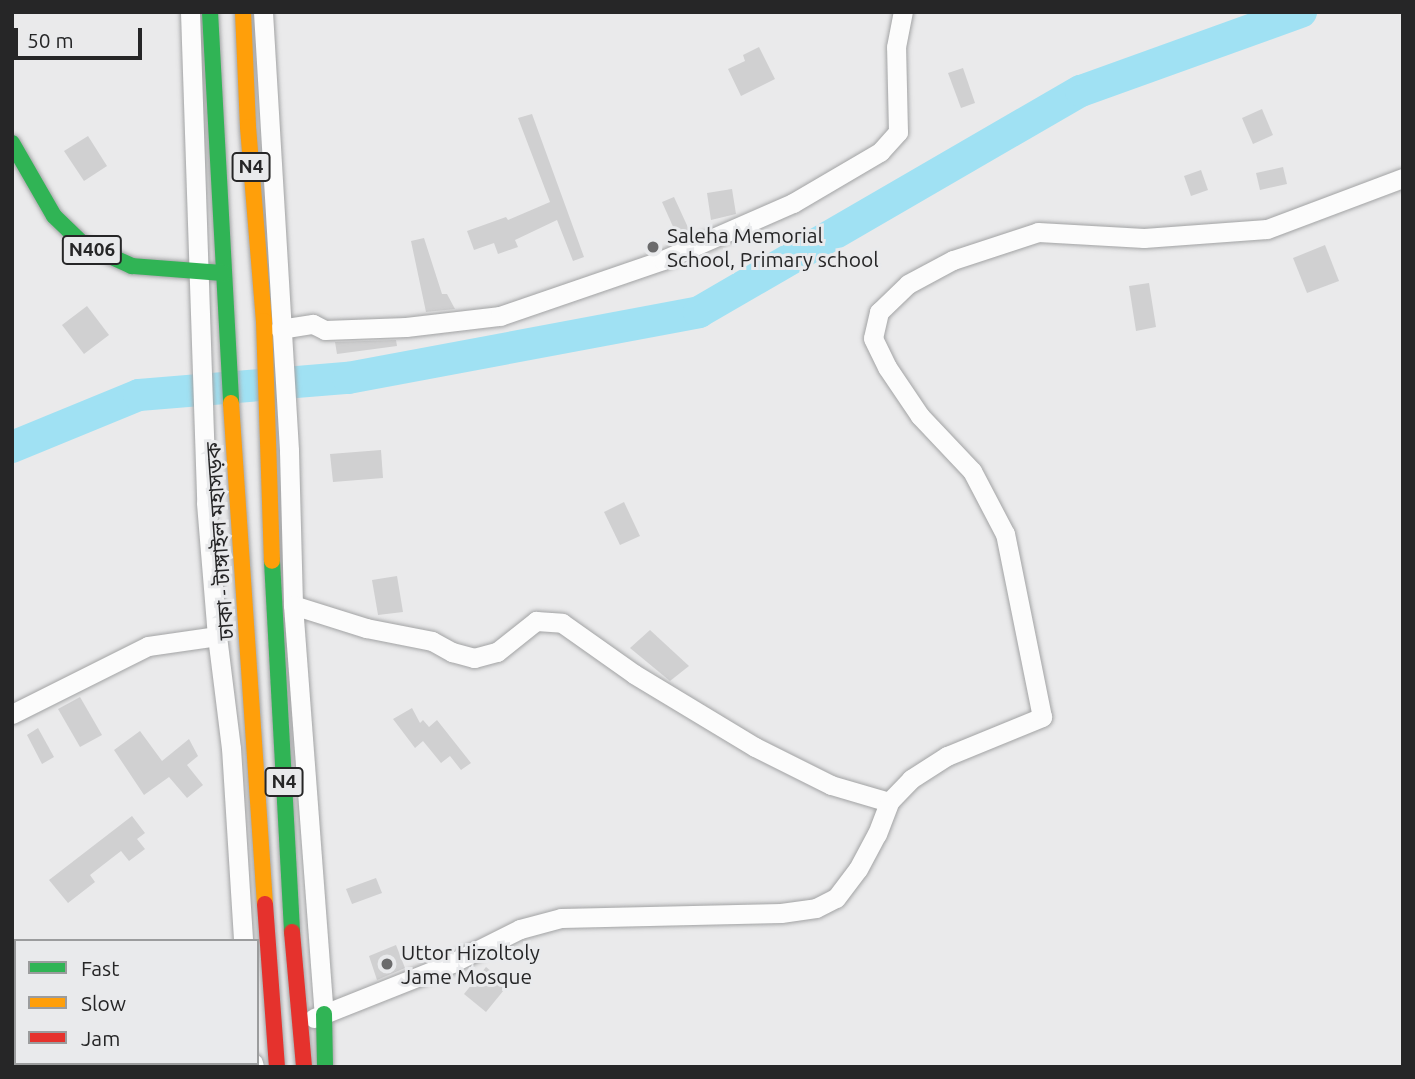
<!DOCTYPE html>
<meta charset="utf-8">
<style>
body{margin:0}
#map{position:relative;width:1415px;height:1079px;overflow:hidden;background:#eaeaeb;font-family:Ubuntu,"Noto Sans Bengali",sans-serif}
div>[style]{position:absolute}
.river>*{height:32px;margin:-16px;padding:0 16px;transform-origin:16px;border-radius:16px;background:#a0e1f3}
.building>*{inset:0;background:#d0d0d1}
.roads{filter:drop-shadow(0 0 2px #a2a3a4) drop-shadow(0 0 2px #a2a3a4)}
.street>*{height:19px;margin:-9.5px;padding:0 9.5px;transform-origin:9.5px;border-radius:9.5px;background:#fcfcfc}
.fast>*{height:16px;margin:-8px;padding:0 8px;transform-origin:8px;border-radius:8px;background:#30b455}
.slow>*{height:16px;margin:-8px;padding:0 8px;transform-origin:8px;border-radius:8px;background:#ff9f0a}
.jam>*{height:16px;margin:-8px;padding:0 8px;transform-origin:8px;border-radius:8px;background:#e5322d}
.dots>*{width:19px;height:19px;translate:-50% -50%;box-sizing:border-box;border:4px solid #e9eaec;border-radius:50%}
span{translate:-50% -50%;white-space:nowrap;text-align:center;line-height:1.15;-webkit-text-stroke:6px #e9eaec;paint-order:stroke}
.shield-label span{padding:2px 5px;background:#e9eaec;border:2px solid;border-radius:5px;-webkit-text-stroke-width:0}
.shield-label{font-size:19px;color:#262627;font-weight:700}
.poi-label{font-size:21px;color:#262627}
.left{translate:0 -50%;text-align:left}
.street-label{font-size:21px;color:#262627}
.frame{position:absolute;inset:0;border:14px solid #262627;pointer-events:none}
.legend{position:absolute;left:14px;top:939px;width:245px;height:126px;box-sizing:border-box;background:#e9eaec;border:2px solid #9b9c9d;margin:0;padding:9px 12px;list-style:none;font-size:21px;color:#262627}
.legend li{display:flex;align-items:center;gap:14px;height:35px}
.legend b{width:35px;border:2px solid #9b9c9d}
.scale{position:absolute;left:14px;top:28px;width:128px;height:32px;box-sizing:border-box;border:4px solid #262627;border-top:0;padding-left:9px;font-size:21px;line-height:24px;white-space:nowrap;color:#262627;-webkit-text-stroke:5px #e9eaec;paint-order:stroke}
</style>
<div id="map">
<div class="river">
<div style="left:12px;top:447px;width:137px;rotate:-22.3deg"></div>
<div style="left:139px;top:395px;width:210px;rotate:-4.7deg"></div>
<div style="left:348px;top:378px;width:357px;rotate:-10.6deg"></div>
<div style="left:699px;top:312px;width:441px;rotate:-30.1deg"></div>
<div style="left:1081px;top:91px;width:234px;rotate:-19.8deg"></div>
</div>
<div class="building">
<div style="clip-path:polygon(759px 47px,775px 79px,741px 96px,728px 69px,745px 61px,743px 55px)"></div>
<div style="clip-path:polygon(963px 68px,975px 103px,961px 108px,948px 73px)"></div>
<div style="clip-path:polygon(1262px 109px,1273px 135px,1253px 144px,1242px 118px)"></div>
<div style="clip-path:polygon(532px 114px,584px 257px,573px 261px,557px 220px,515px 240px,518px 247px,498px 254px,494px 243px,474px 250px,467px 231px,506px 217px,508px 220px,550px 202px,518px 118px)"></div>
<div style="clip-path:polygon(88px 136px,107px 166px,84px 181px,64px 151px)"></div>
<div style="clip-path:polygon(1283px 167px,1287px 184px,1260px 190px,1256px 173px)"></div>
<div style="clip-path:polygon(1201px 170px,1208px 190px,1191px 196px,1184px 176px)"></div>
<div style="clip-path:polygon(732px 189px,736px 214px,711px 220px,707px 193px)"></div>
<div style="clip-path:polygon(674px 197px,691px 234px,679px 240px,662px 202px)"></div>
<div style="clip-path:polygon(424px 238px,442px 294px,447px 294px,455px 309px,426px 312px,411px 241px)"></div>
<div style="clip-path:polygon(1325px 245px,1339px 281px,1307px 293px,1293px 258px)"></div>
<div style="clip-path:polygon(1149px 283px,1156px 327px,1136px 331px,1129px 286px)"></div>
<div style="clip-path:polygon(87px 306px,109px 335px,84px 354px,62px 325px)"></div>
<div style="clip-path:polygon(396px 340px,397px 346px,337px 354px,335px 342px)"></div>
<div style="clip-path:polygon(381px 450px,383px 478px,333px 482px,330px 454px)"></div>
<div style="clip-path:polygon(624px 502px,640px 536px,620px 545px,604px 512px)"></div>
<div style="clip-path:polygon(397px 576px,403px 612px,378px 615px,372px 580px)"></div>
<div style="clip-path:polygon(650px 630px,689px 666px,670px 681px,630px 648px)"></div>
<div style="clip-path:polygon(80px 697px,102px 735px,80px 747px,58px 709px)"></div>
<div style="clip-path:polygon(412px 708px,420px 723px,423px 720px,429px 727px,437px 720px,471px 763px,461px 770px,450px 756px,441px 763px,423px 741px,415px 748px,393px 719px)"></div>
<div style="clip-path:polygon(38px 728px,54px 757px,42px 764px,27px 735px)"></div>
<div style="clip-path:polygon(140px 731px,162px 761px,189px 739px,198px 756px,187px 765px,203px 785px,187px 798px,169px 777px,144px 795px,114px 750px)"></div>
<div style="clip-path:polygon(132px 816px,145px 833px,137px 839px,145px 849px,129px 861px,121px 851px,90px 875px,95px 882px,68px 903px,49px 880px)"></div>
<div style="clip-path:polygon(376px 878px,382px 893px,352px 904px,346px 889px)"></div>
<div style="clip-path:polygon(396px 945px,405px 968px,377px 980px,369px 956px)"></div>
<div style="clip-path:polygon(486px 967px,508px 985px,486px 1012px,464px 994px)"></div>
</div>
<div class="roads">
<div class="street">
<div style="left:190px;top:12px;width:491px;rotate:88.1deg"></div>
<div style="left:206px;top:503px;width:133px;rotate:85.3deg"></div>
<div style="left:217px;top:636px;width:113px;rotate:82.9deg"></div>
<div style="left:231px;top:748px;width:193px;rotate:86.4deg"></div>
<div style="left:263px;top:12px;width:440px;rotate:86.6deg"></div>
<div style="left:289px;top:451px;width:154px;rotate:88.5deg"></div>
<div style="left:293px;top:605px;width:410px;rotate:85.7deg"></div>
<div style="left:280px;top:329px;width:33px;rotate:-9deg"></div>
<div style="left:313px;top:324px;width:13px;rotate:27deg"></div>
<div style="left:325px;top:330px;width:81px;rotate:-2.1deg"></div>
<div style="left:406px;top:327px;width:95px;rotate:-6.7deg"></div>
<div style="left:500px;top:316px;width:172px;rotate:-19deg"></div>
<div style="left:663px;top:260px;width:142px;rotate:-23.7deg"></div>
<div style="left:793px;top:203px;width:101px;rotate:-30.4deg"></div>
<div style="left:880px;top:152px;width:27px;rotate:-48deg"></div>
<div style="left:898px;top:132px;width:85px;rotate:-91.3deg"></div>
<div style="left:896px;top:47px;width:36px;rotate:-79deg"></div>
<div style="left:293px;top:605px;width:77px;rotate:17.5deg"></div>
<div style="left:366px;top:628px;width:67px;rotate:11.1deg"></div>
<div style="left:432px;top:641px;width:23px;rotate:29deg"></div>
<div style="left:452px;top:652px;width:23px;rotate:15deg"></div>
<div style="left:474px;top:658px;width:24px;rotate:-15deg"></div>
<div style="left:497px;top:652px;width:50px;rotate:-38.5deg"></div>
<div style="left:536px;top:621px;width:26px;rotate:4deg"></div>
<div style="left:562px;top:623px;width:88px;rotate:35.3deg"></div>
<div style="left:634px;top:674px;width:141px;rotate:31.1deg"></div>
<div style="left:755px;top:747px;width:85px;rotate:26.6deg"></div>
<div style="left:831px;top:785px;width:60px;rotate:16.3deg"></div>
<div style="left:12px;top:714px;width:152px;rotate:-26.6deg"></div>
<div style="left:148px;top:646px;width:70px;rotate:-8.2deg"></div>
<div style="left:314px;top:1018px;width:149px;rotate:-21.7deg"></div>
<div style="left:452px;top:963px;width:76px;rotate:-26.6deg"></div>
<div style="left:520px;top:929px;width:42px;rotate:-15deg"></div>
<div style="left:561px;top:918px;width:220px;rotate:-1.3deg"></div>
<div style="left:781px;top:913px;width:35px;rotate:-8deg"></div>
<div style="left:816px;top:908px;width:22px;rotate:-27deg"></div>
<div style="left:836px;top:898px;width:36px;rotate:-53deg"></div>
<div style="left:858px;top:869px;width:40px;rotate:-62deg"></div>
<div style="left:877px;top:834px;width:34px;rotate:-69deg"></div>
<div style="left:889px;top:802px;width:32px;rotate:-46deg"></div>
<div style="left:911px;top:779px;width:43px;rotate:-32.6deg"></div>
<div style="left:947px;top:756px;width:103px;rotate:-22.3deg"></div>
<div style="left:1042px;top:717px;width:187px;rotate:-101.4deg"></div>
<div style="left:1005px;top:534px;width:71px;rotate:-117.6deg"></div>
<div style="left:972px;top:471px;width:76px;rotate:-133.4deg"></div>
<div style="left:920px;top:416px;width:59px;rotate:-124deg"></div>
<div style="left:887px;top:367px;width:32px;rotate:-116deg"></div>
<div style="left:873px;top:338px;width:27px;rotate:-77deg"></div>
<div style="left:879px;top:312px;width:40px;rotate:-44deg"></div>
<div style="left:908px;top:284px;width:51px;rotate:-28.1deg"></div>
<div style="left:953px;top:260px;width:89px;rotate:-18.2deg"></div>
<div style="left:1038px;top:232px;width:106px;rotate:3.2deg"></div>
<div style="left:1144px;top:238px;width:123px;rotate:-4.2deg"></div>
<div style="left:1267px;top:229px;width:145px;rotate:-20.6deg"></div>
<div style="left:253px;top:1063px;width:4px;rotate:76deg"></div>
</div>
<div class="fast">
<div style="left:210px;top:12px;width:392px;rotate:86.9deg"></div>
<div style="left:12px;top:143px;width:84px;rotate:60.1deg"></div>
<div style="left:54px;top:216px;width:40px;rotate:44deg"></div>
<div style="left:83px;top:244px;width:54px;rotate:24.2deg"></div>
<div style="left:132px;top:266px;width:92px;rotate:4.4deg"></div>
<div style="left:272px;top:561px;width:372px;rotate:86.9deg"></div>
<div style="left:324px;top:1014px;width:53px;rotate:88.9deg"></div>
</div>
<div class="slow">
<div style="left:243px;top:12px;width:115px;rotate:87.5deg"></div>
<div style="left:248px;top:127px;width:195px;rotate:85.3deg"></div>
<div style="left:264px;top:321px;width:240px;rotate:88.1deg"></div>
<div style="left:231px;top:403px;width:502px;rotate:86.12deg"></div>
</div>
<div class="jam">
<div style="left:265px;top:904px;width:163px;rotate:85.8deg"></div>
<div style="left:292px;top:932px;width:136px;rotate:84.9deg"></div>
</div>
</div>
<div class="dots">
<div style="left:653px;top:247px;background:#6b6b6c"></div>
<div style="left:387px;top:964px;background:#6b6b6c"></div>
</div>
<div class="shield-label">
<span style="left:251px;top:167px">N4</span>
<span style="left:92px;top:250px">N406</span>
<span style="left:284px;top:782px">N4</span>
</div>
<div class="poi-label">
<span class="left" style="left:667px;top:247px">Saleha Memorial<br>School, Primary school</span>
<span class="left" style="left:401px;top:964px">Uttor Hizoltoly<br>Jame Mosque</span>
</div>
<div class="street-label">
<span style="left:219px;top:541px;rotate:-94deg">ঢাকা - টাঙ্গাইল মহাসড়ক</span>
</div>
<div class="frame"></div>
<ul class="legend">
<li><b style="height:9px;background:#30b455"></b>Fast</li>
<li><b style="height:9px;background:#ff9f0a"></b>Slow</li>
<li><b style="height:9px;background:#e5322d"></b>Jam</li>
</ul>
<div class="scale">50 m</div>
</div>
